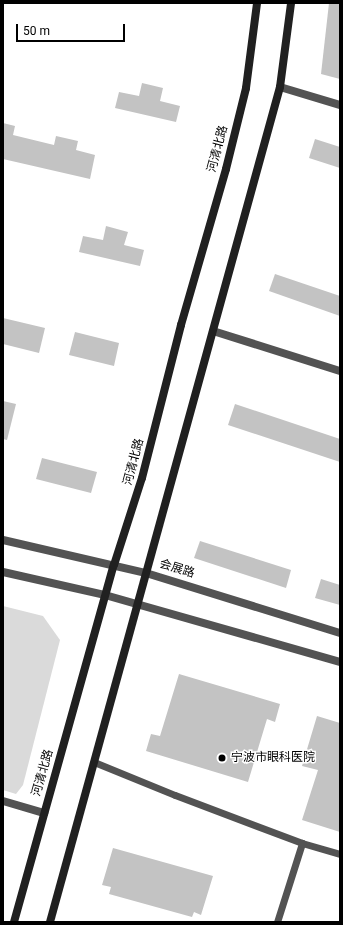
<!DOCTYPE html>
<meta charset="utf-8">
<style>
body{margin:0}
#map{position:relative;width:343px;height:925px;overflow:hidden;background:#fff;font-family:Roboto,"Noto Sans SC",sans-serif}
div>[style]{position:absolute}
.green>*{inset:0;background:#dadada}
.building>*{inset:0;background:#c3c3c3}
.service>*{height:7px;margin:-3.5px;padding:0 3.5px;transform-origin:3.5px;border-radius:3.5px;background:#535353}
.minor>*{height:8px;margin:-4px;padding:0 4px;transform-origin:4px;border-radius:4px;background:#535353}
.tertiary>*{height:8px;margin:-4px;padding:0 4px;transform-origin:4px;border-radius:4px;background:#535353}
.secondary>*{height:8px;margin:-4px;padding:0 4px;transform-origin:4px;border-radius:4px;background:#202020}
.dots>*{width:11px;height:11px;translate:-50% -50%;box-sizing:border-box;border:2px solid #fff;border-radius:50%}
span{translate:-50% -50%;white-space:nowrap;text-align:center;line-height:1.15;-webkit-text-stroke:3px #fff;paint-order:stroke}
.street-label{font-size:12px;color:#000}
.poi-label{font-size:12px;color:#000}
.left{translate:0 -50%;text-align:left}
.frame{position:absolute;inset:0;border:4px solid #000;pointer-events:none}
.scale{position:absolute;left:16px;top:24px;width:109px;height:18px;box-sizing:border-box;border:2px solid #000;border-top:0;padding-left:5px;font-size:12px;line-height:14px;white-space:nowrap;color:#000;-webkit-text-stroke:3px #fff;paint-order:stroke}
</style>
<div id="map">
<div class="green">
<div style="clip-path:polygon(3px 606px,43px 616px,60px 640px,23px 785px,16px 794px,3px 790px)"></div>
</div>
<div class="building">
<div style="clip-path:polygon(329px 3px,340px 3px,340px 79px,321px 74px)"></div>
<div style="clip-path:polygon(142px 83px,163px 88px,160px 101px,180px 106px,176px 122px,115px 108px,119px 92px,139px 96px)"></div>
<div style="clip-path:polygon(3px 123px,15px 126px,13px 135px,54px 145px,56px 136px,78px 141px,76px 150px,95px 155px,90px 179px,3px 159px)"></div>
<div style="clip-path:polygon(315px 139px,340px 147px,340px 168px,309px 158px)"></div>
<div style="clip-path:polygon(106px 226px,128px 232px,124px 245px,144px 250px,140px 266px,79px 252px,83px 236px,103px 240px)"></div>
<div style="clip-path:polygon(275px 274px,340px 296px,340px 316px,269px 291px)"></div>
<div style="clip-path:polygon(3px 318px,45px 328px,39px 353px,3px 344px)"></div>
<div style="clip-path:polygon(75px 332px,119px 343px,114px 366px,69px 355px)"></div>
<div style="clip-path:polygon(3px 401px,16px 404px,7px 440px,3px 439px)"></div>
<div style="clip-path:polygon(235px 404px,340px 439px,340px 462px,228px 425px)"></div>
<div style="clip-path:polygon(42px 458px,97px 472px,91px 493px,36px 479px)"></div>
<div style="clip-path:polygon(200px 541px,291px 570px,286px 588px,194px 558px)"></div>
<div style="clip-path:polygon(321px 579px,340px 585px,340px 605px,315px 598px)"></div>
<div style="clip-path:polygon(179px 674px,280px 704px,275px 722px,267px 719px,248px 782px,146px 751px,151px 734px,160px 736px)"></div>
<div style="clip-path:polygon(317px 716px,340px 723px,340px 832px,302px 820px,318px 770px,302px 766px)"></div>
<div style="clip-path:polygon(113px 848px,213px 876px,201px 915px,194px 912px,192px 917px,109px 894px,111px 887px,102px 885px)"></div>
</div>
<div class="service">
<div style="left:94px;top:762px;width:87px;rotate:22.2deg"></div>
<div style="left:175px;top:795px;width:136px;rotate:20.7deg"></div>
<div style="left:302px;top:843px;width:40px;rotate:16deg"></div>
<div style="left:277px;top:922px;width:83px;rotate:-72.4deg"></div>
</div>
<div class="minor">
<div style="left:213px;top:331px;width:133px;rotate:17.5deg"></div>
<div style="left:3px;top:801px;width:43px;rotate:16.3deg"></div>
</div>
<div class="tertiary">
<div style="left:280px;top:87px;width:63px;rotate:16.7deg"></div>
<div style="left:3px;top:540px;width:147px;rotate:13deg"></div>
<div style="left:146px;top:573px;width:203px;rotate:17.2deg"></div>
<div style="left:3px;top:572px;width:105px;rotate:12.7deg"></div>
<div style="left:105px;top:595px;width:244px;rotate:15.9deg"></div>
</div>
<div class="secondary">
<div style="left:14px;top:922px;width:371px;rotate:-74.4deg"></div>
<div style="left:114px;top:565px;width:91px;rotate:-72.2deg"></div>
<div style="left:142px;top:478px;width:158px;rotate:-75.7deg"></div>
<div style="left:181px;top:325px;width:162px;rotate:-73.9deg"></div>
<div style="left:226px;top:169px;width:83px;rotate:-76.1deg"></div>
<div style="left:246px;top:88px;width:86px;rotate:-82.6deg"></div>
<div style="left:50px;top:922px;width:866px;rotate:-74.6deg"></div>
<div style="left:280px;top:87px;width:85px;rotate:-82.5deg"></div>
</div>
<div class="dots">
<div style="left:222px;top:758px;background:#000"></div>
</div>
<div class="street-label">
<span style="left:218px;top:149px;rotate:-75deg">河清北路</span>
<span style="left:134px;top:462px;rotate:-75deg">河清北路</span>
<span style="left:177px;top:569px;rotate:17deg">会展路</span>
<span style="left:43px;top:773px;rotate:-74deg">河清北路</span>
</div>
<div class="poi-label">
<span class="left" style="left:231px;top:758px">宁波市眼科医院</span>
</div>
<div class="frame"></div>
<div class="scale">50 m</div>
</div>
